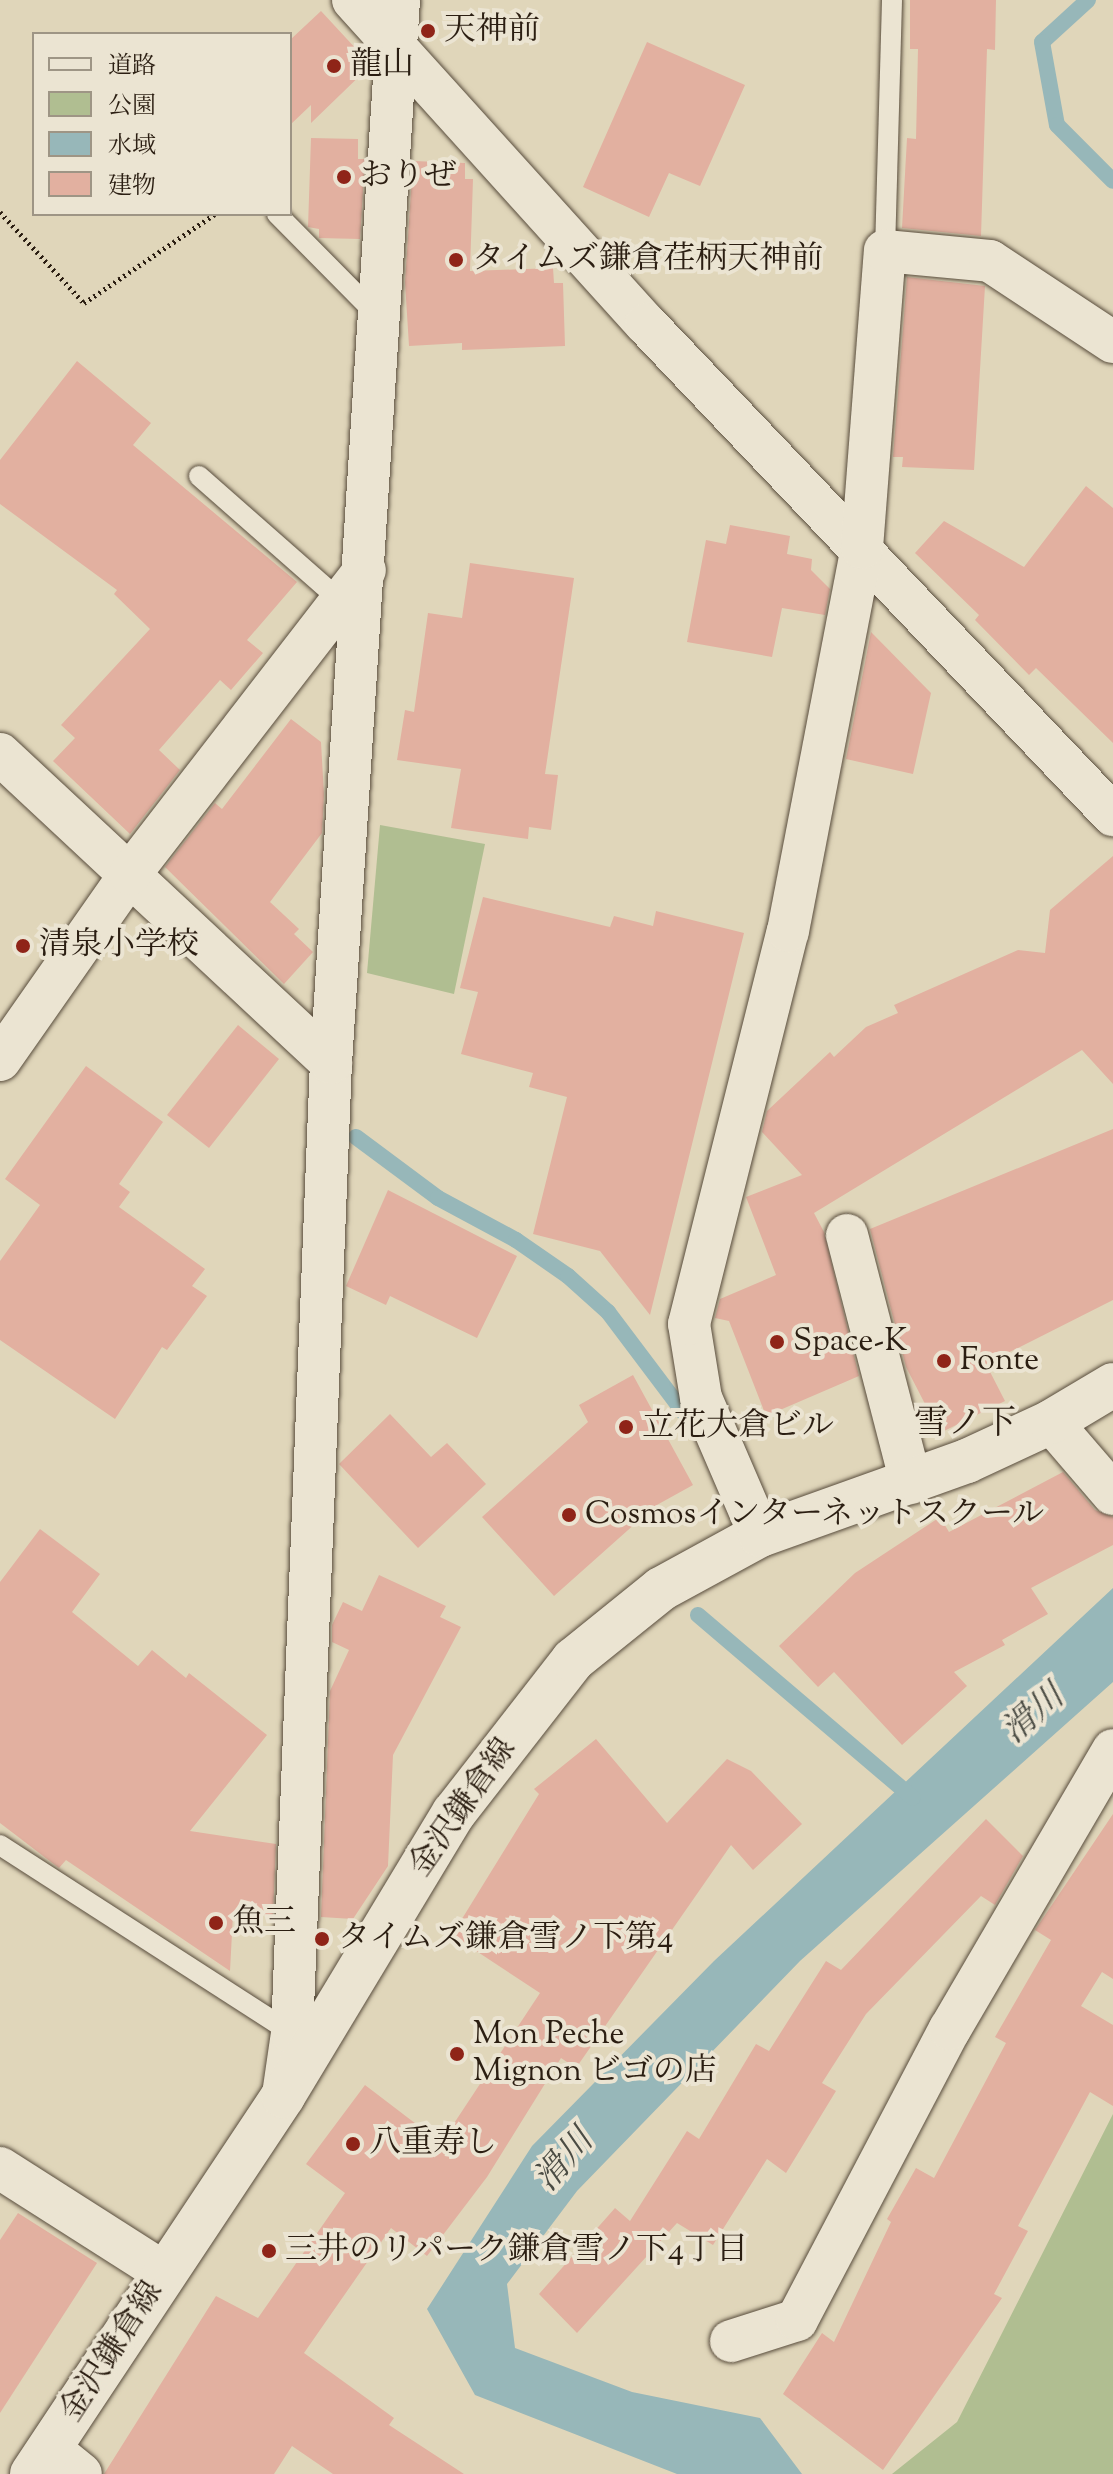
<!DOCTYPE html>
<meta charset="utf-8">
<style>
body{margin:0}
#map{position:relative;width:1113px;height:2474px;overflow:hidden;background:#e0d6ba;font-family:"Sorts Mill Goudy","Noto Serif JP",serif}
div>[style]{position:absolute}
.green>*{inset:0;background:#b0be91}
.water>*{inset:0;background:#97b7b9}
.stream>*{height:16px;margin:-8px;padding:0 8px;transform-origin:8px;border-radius:8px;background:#97b7b9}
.building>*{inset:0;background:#e2b0a0}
.path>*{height:5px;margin-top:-2.5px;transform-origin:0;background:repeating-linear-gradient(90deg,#2b1e12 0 2px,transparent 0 6px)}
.roads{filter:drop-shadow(0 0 2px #584c3c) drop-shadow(0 0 2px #584c3c)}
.lane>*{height:20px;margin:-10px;padding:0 10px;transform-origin:10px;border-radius:10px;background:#ebe4d2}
.street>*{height:42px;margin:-21px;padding:0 21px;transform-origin:21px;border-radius:21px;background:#ebe4d2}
.secondary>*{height:44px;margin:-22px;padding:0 22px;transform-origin:22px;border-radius:22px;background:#ebe4d2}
.dots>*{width:22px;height:22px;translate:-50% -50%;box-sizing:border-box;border:4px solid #ebe4d2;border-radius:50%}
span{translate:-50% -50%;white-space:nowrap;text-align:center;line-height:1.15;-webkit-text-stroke:8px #ebe4d2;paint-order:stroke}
.poi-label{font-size:32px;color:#2b1e12}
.left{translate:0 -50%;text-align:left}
.street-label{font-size:32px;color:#2b1e12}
.neighbourhood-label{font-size:34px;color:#2b1e12}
.water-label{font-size:34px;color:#4b4c44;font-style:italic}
.legend{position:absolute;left:32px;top:32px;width:260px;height:184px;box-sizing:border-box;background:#ebe4d2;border:2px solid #9e9585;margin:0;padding:10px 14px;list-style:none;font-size:24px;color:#2b1e12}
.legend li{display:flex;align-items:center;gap:16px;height:40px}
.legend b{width:40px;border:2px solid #9e9585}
</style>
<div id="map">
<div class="green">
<div style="clip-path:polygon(380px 825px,485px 844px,454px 994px,367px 973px)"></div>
<div style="clip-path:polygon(1113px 2114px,1113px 2474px,892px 2474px,957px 2422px)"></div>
</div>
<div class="water">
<div style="clip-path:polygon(1113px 1588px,1113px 1682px,800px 1961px,577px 2191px,507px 2284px,515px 2348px,632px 2392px,760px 2418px,802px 2474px,677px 2474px,475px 2395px,427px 2309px,532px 2146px,714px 1961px)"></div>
</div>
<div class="stream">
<div style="left:1088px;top:0;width:62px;rotate:137.6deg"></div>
<div style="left:1042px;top:42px;width:84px;rotate:79.8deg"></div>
<div style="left:1057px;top:125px;width:79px;rotate:45deg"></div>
<div style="left:356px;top:1137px;width:102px;rotate:36.6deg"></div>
<div style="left:438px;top:1198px;width:89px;rotate:28.3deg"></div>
<div style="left:516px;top:1240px;width:63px;rotate:34.7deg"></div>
<div style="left:568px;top:1276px;width:54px;rotate:42deg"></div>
<div style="left:608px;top:1312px;width:138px;rotate:53deg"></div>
<div style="left:698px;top:1615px;width:282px;rotate:40.4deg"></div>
</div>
<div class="building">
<div style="clip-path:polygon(910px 0,996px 0,995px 50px,987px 49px,981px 236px,902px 228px,907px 138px,916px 139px,918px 49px,910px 49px)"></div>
<div style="clip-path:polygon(321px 11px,371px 65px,311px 123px,311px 105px,290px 125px,290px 40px)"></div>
<div style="clip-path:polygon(647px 42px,745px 85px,700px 186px,669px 173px,649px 217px,583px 187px)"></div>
<div style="clip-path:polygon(311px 138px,358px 139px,358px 159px,365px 159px,360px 239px,319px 238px,319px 229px,308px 227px)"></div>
<div style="clip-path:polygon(413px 161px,465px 163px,465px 179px,473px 179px,470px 271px,553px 268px,554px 283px,563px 283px,565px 346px,462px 350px,462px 343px,409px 346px,405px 282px)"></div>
<div style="clip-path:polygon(907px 277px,985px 286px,974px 470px,902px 467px,903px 457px,893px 457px)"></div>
<div style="clip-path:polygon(77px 361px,151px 423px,133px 445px,297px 582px,247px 640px,263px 653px,231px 690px,220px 680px,159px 750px,180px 770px,130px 834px,53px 761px,75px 738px,61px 725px,150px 629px,114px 594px,117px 590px,0 504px,0 460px)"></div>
<div style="clip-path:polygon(1086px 486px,1113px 508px,1113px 743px,1036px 668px,1029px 675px,975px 620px,979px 615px,915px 553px,944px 521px,1024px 567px)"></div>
<div style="clip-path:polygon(730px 525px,790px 536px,787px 554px,812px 559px,811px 570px,830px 589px,825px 615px,782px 608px,772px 657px,687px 642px,706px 540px,726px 544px)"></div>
<div style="clip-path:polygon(470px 563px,574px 578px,545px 774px,558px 775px,551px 830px,529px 827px,528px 839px,451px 828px,461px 769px,397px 760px,405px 710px,414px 712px,428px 613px,462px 618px)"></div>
<div style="clip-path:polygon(871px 632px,931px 693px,913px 774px,846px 759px)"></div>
<div style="clip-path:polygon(291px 719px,321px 742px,324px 795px,322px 833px,270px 902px,299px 929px,294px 934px,313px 952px,284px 984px,165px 867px,215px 803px,222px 809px)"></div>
<div style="clip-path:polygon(1113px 856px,1113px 1084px,1082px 1050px,814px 1213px,824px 1232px,859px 1376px,766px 1416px,729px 1321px,715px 1318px,720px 1299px,776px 1275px,746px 1197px,802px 1175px,762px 1132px,767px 1111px,830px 1052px,834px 1057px,866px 1027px,898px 1013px,894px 1005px,1018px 950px,1045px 953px,1050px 910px)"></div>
<div style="clip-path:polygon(483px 897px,610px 927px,614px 916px,653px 926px,656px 911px,744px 933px,650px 1315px,600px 1251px,533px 1234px,567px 1097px,529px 1087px,533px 1073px,461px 1054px,478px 992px,460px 988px)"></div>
<div style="clip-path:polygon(238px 1025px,279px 1059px,209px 1148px,167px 1115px)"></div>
<div style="clip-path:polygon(86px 1066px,163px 1122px,119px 1184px,130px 1192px,119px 1207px,205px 1269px,192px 1286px,207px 1296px,167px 1350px,162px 1347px,115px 1419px,0 1340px,0 1261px,40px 1205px,5px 1179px)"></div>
<div style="clip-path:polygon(1113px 1129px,1113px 1300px,986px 1364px,1005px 1401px,940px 1433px,906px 1367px,870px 1229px)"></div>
<div style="clip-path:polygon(388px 1190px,517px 1256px,477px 1338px,390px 1296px,386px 1305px,346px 1286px)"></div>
<div style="clip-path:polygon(633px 1375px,693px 1485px,655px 1506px,554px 1596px,482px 1517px,588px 1422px,579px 1405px)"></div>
<div style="clip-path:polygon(390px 1414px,431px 1457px,447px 1443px,486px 1484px,418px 1548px,339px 1464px)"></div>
<div style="clip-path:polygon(1063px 1472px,1095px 1510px,1113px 1517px,1113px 1545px,1031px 1588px,1048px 1614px,1002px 1640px,1005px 1645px,954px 1672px,967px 1686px,902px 1745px,834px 1672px,818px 1687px,779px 1646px,855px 1573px,940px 1517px,949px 1532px)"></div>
<div style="clip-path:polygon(40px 1529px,100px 1574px,72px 1612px,138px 1666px,152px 1650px,186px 1678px,189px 1673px,267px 1735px,190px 1831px,276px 1844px,273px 1915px,233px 1914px,230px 1971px,66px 1860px,59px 1868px,51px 1862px,0 1823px,0 1582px)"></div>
<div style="clip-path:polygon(379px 1575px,446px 1606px,440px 1617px,461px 1627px,393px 1755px,388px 1866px,353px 1919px,321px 1917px,330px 1691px,349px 1650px,332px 1642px,332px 1625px,343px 1602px,362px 1611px)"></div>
<div style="clip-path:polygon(596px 1739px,667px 1823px,727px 1759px,751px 1771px,802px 1824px,753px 1870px,731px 1845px,576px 2068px,561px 2058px,487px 2177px,427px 2256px,391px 2228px,304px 2353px,394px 2418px,389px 2425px,464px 2474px,333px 2474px,292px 2446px,274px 2474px,104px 2474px,216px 2296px,258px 2318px,345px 2193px,306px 2164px,365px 2085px,441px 2143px,540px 1993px,452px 1935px,539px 1794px,534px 1789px)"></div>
<div style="clip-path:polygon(1113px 1814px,1113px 1979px,1102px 1972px,1081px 2006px,1113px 2025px,1113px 2106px,1090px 2092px,1018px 2226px,1028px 2231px,994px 2294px,1002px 2298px,883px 2470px,783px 2394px,822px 2333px,834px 2342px,891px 2222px,887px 2219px,916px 2168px,934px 2178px,1006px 2043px,995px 2037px,1051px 1940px,1035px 1930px)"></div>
<div style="clip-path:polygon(986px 1819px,1023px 1856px,995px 1905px,981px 1896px,866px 2014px,822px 2083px,836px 2091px,786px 2173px,767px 2159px,713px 2245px,677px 2223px,577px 2333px,539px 2294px,615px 2208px,630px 2221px,687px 2131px,699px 2139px,756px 2044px,769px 2051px,826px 1961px,841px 1970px)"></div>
<div style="clip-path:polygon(18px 2213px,97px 2263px,0 2413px,0 2240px)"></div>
</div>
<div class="path">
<div style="left:0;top:212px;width:124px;rotate:47.3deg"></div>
<div style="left:84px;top:303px;width:158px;rotate:-34.2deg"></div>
</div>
<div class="roads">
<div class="lane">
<div style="left:277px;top:214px;width:142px;rotate:45.3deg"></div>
<div style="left:885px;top:251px;width:251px;rotate:-88.4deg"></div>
<div style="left:199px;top:476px;width:189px;rotate:41.4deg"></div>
<div style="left:0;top:1845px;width:347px;rotate:32.8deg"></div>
</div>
<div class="street">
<div style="left:353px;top:0;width:437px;rotate:47.9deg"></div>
<div style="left:646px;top:324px;width:678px;rotate:46.44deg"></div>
<div style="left:0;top:754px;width:453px;rotate:43deg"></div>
<div style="left:0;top:1060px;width:227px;rotate:-55deg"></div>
<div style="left:130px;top:874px;width:384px;rotate:-52.3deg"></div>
<div style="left:847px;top:1235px;width:256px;rotate:75.5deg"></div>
<div style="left:1051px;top:1422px;width:95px;rotate:49.3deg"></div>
<div style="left:760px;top:1535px;width:149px;rotate:-113.3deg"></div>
<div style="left:701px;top:1398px;width:75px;rotate:-99.2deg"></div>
<div style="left:689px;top:1324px;width:405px;rotate:-75.9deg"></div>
<div style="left:788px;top:931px;width:390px;rotate:-79.1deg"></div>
<div style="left:862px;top:548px;width:298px;rotate:-85.6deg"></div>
<div style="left:885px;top:251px;width:105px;rotate:5.4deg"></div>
<div style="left:990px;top:261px;width:147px;rotate:33.4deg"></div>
<div style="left:283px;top:2095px;width:63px;rotate:-81.7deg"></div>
<div style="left:292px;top:2033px;width:971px;rotate:-87.7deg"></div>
<div style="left:331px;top:1063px;width:1065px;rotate:-86.34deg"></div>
<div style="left:0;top:2168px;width:196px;rotate:32.5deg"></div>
<div style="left:731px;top:2341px;width:69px;rotate:-17.7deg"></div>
<div style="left:797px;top:2320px;width:329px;rotate:-62.3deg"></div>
<div style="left:950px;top:2029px;width:323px;rotate:-59.7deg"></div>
<div style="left:49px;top:2448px;width:41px;rotate:39.1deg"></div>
</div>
<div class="secondary">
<div style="left:32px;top:2474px;width:454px;rotate:-56.4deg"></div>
<div style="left:283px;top:2096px;width:331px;rotate:-58.9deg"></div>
<div style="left:454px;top:1813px;width:194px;rotate:-52.1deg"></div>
<div style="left:573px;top:1660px;width:113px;rotate:-38.9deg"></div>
<div style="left:661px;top:1589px;width:113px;rotate:-28.6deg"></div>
<div style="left:760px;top:1535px;width:220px;rotate:-19.7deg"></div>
<div style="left:967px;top:1461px;width:93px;rotate:-24.9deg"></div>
<div style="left:1051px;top:1422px;width:72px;rotate:-30.8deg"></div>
</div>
</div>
<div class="dots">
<div style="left:428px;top:31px;background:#8f2418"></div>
<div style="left:334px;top:66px;background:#8f2418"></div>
<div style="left:344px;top:177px;background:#8f2418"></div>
<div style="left:456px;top:260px;background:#8f2418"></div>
<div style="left:23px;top:946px;background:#8f2418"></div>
<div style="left:777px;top:1342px;background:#8f2418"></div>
<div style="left:944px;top:1361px;background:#8f2418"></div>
<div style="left:626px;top:1427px;background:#8f2418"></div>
<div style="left:569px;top:1515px;background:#8f2418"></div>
<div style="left:216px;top:1923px;background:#8f2418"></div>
<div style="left:322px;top:1939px;background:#8f2418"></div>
<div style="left:457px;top:2054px;background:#8f2418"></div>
<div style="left:353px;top:2144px;background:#8f2418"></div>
<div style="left:269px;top:2251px;background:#8f2418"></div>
</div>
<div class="poi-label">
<span class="left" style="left:444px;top:31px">天神前</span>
<span class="left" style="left:350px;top:66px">龍山</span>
<span class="left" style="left:360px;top:177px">おりぜ</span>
<span class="left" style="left:472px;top:260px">タイムズ鎌倉荏柄天神前</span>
<span class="left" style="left:39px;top:946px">清泉小学校</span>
<span class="left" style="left:793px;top:1342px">Space-K</span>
<span class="left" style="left:960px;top:1361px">Fonte</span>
<span class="left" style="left:642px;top:1427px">立花大倉ビル</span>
<span class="left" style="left:585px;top:1515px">Cosmosインターネットスクール</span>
<span class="left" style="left:232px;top:1923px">魚三</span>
<span class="left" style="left:338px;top:1939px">タイムズ鎌倉雪ノ下第4</span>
<span class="left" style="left:473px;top:2054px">Mon Peche<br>Mignon ビゴの店</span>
<span class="left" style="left:369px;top:2144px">八重寿し</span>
<span class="left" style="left:285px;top:2251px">三井のリパーク鎌倉雪ノ下4丁目</span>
</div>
<div class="street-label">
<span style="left:464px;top:1808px;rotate:-55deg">金沢鎌倉線</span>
<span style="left:113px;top:2352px;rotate:-57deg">金沢鎌倉線</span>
</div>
<div class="neighbourhood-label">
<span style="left:965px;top:1425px">雪ノ下</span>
</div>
<div class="water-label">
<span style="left:1034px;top:1715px;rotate:-41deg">滑川</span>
<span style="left:565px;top:2161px;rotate:-49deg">滑川</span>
</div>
<ul class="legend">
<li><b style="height:10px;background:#ebe4d2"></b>道路</li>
<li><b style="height:22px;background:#b0be91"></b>公園</li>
<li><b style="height:22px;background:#97b7b9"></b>水域</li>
<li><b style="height:22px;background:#e2b0a0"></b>建物</li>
</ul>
</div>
